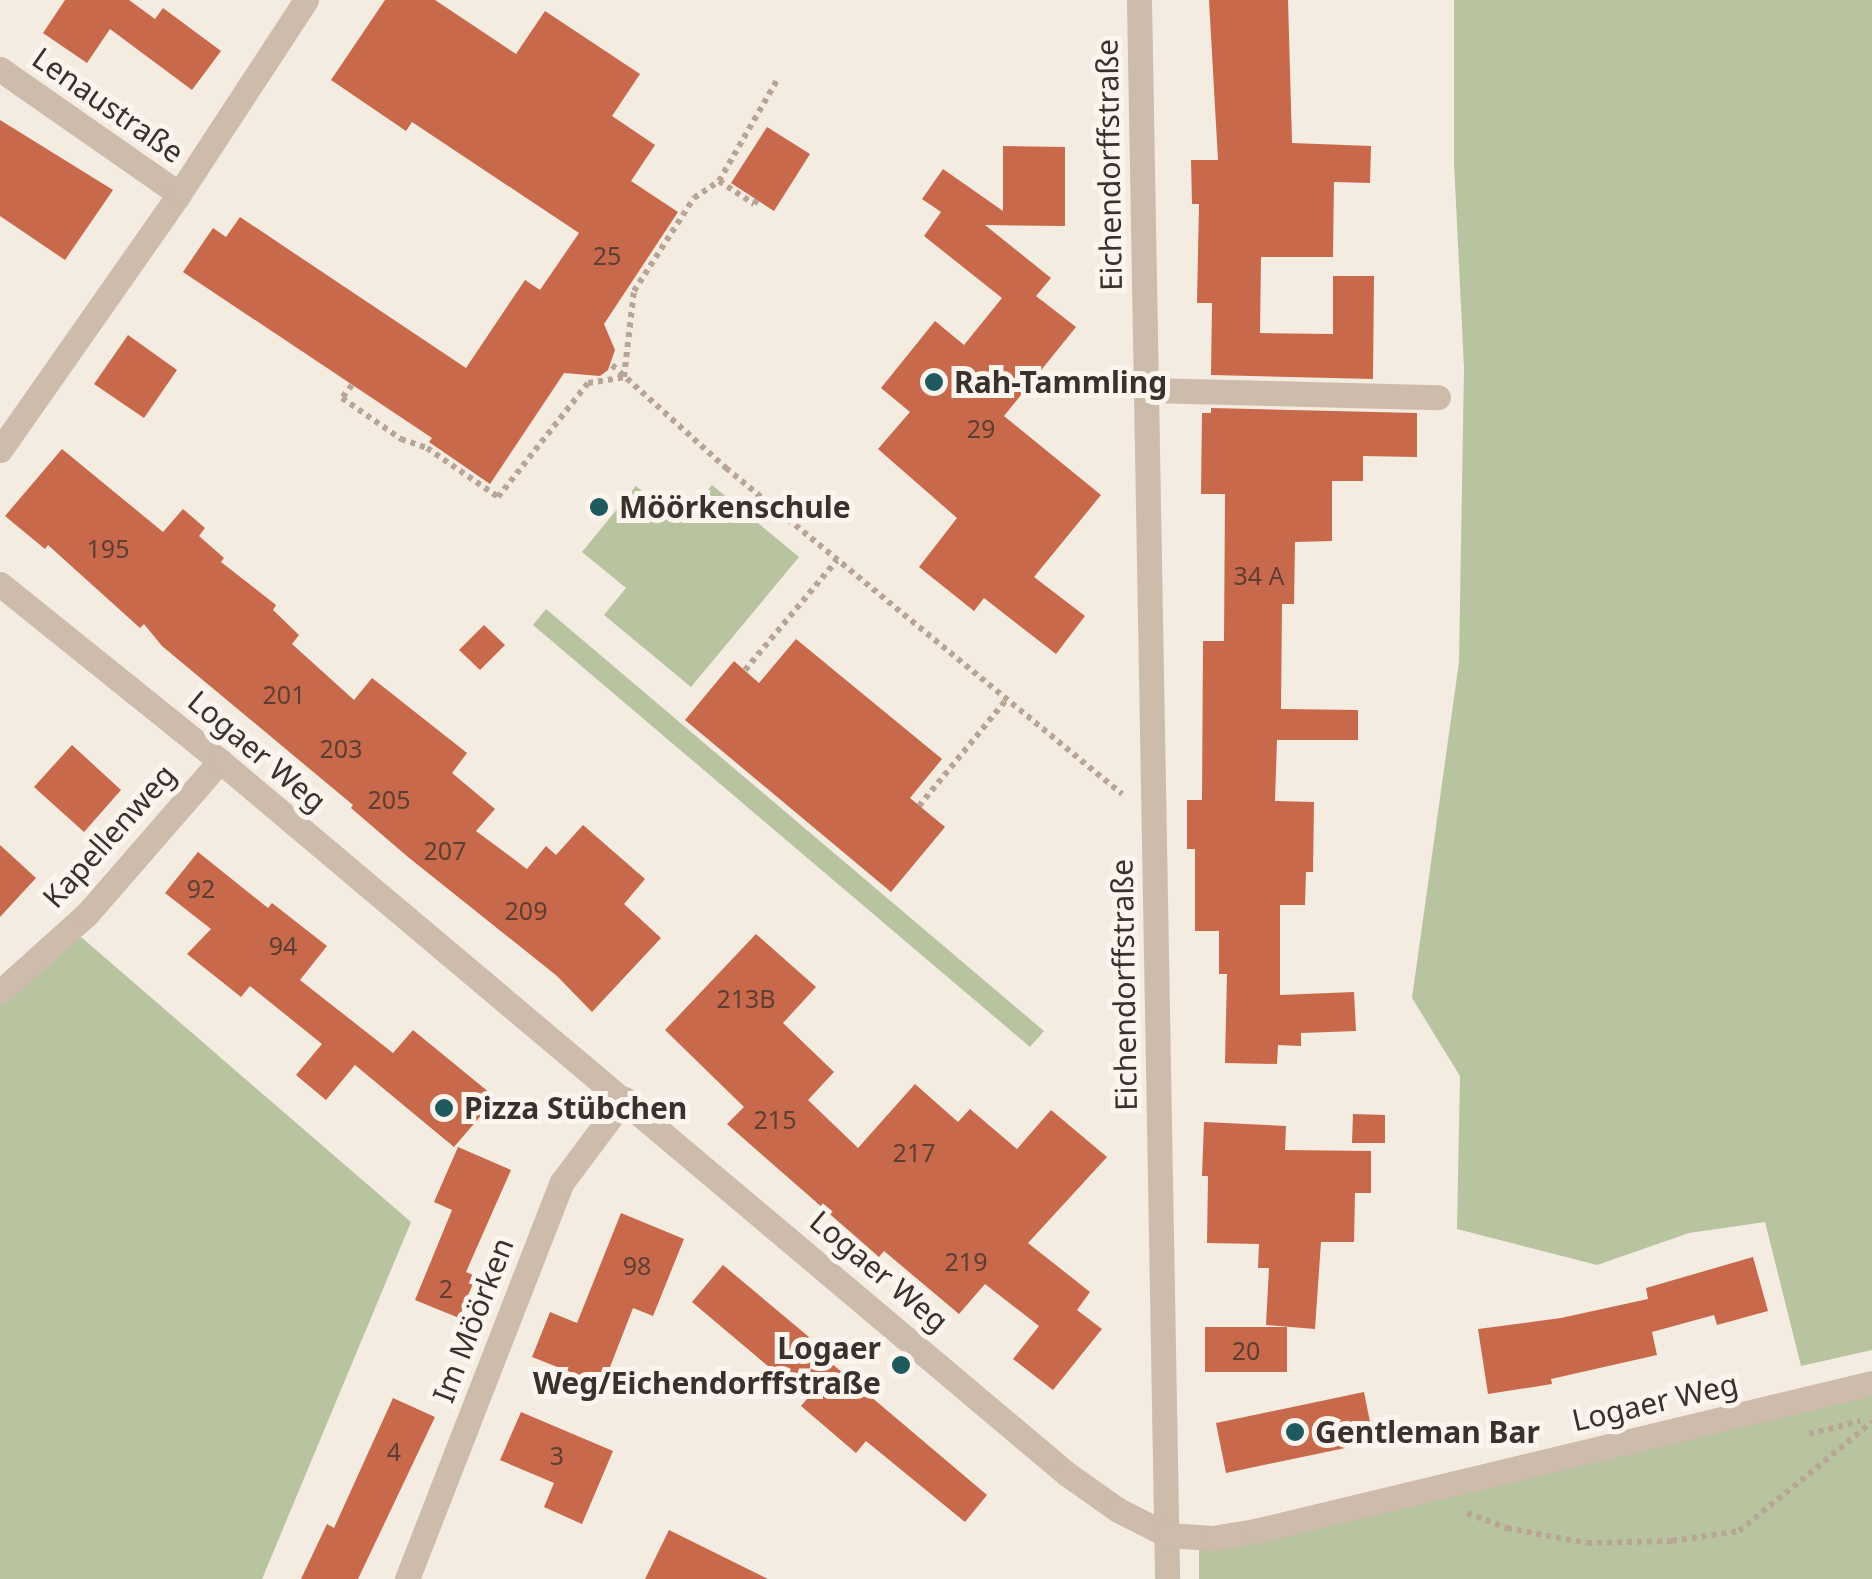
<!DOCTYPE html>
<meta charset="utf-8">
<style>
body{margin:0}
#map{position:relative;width:1872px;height:1579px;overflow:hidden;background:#f4ebe1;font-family:"Noto Sans",sans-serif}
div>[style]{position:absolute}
.green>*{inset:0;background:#b8c4a0}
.building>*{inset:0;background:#c8694b}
.path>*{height:6px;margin-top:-3px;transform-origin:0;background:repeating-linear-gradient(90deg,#b9a596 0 5px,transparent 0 10px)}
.minor>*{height:25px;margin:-12.5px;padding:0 12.5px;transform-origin:12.5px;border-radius:12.5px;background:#cdbbac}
.tertiary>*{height:25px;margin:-12.5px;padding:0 12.5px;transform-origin:12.5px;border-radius:12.5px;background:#cdbbac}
.dots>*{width:28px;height:28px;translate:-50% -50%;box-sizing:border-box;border:5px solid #fbf5ee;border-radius:50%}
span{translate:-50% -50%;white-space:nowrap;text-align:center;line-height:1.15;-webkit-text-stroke:10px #fbf5ee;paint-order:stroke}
.number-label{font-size:25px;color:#5e3e33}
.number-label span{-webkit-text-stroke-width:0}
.street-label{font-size:30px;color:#3b302b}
.poi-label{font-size:30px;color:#3b302b;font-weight:700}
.left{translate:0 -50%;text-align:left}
.right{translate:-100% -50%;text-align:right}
</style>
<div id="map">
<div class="green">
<div style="clip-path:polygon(1454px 0,1872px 0,1872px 1350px,1801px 1366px,1765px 1222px,1689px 1233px,1597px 1265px,1457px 1229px,1460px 1076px,1412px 998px,1459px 662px,1464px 368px,1454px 162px)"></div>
<div style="clip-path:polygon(712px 485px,799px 557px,691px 687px,604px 615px,626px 588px,582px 552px,636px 486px,680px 523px)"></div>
<div style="clip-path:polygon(546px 609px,1044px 1031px,1030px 1047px,533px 625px)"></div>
<div style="clip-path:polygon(81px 937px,411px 1222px,262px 1579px,0 1579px,0 1004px)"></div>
<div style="clip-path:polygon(1872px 1394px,1872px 1579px,1199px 1579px,1199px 1550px)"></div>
</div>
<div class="building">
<div style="clip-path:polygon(65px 0,129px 0,155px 19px,163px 8px,221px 51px,192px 90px,110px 29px,87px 63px,43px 33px)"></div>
<div style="clip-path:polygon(385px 0,435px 0,516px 54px,545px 11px,640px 74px,612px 116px,655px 145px,631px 181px,678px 212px,604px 324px,615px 350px,608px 370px,600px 376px,564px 373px,490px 484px,429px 442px,432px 438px,183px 272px,213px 228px,226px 237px,240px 217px,466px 368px,525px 280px,540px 290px,579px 233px,412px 122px,406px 131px,331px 80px)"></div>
<div style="clip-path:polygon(1209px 0,1288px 0,1292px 143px,1371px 146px,1370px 183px,1334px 182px,1333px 257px,1261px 257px,1260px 333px,1333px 334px,1333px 276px,1374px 276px,1373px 379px,1211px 375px,1212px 303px,1197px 303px,1199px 204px,1192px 204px,1191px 160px,1218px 160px)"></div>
<div style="clip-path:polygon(0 120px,113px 190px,65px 260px,0 216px)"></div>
<div style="clip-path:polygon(767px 127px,810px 154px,774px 211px,731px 183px)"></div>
<div style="clip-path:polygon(1003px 146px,1065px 147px,1065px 226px,985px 225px,1051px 278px,1036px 296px,1076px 327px,1004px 416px,1101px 495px,1034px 577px,1085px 616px,1056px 654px,984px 598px,974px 611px,919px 567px,957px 518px,878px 449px,910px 412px,881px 388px,935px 321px,964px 345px,1002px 298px,924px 236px,941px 212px,922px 199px,943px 169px,1003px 211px)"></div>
<div style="clip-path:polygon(128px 335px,177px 370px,144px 418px,94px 384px)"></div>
<div style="clip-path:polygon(1211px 408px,1417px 413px,1417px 457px,1363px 456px,1363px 481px,1332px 481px,1332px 541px,1295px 542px,1294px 604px,1282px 604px,1281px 709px,1358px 710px,1358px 740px,1277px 740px,1275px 801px,1314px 802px,1313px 872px,1306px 872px,1305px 905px,1280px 905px,1280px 995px,1354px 992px,1356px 1031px,1301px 1033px,1301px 1046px,1278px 1045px,1277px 1064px,1225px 1063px,1227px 974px,1219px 974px,1219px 931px,1195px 931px,1195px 849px,1187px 849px,1187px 800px,1202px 800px,1203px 641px,1224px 641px,1225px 494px,1201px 494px,1202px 413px,1211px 413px)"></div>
<div style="clip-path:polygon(62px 449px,163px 532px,183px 509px,205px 528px,199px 536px,224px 558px,221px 562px,276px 605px,273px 610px,299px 635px,292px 644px,354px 700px,372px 678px,467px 753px,452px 773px,495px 809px,476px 831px,527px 869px,546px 846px,556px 855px,583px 825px,645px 879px,624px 904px,661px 938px,592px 1012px,557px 976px,408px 857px,351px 808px,353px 805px,162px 646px,144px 624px,140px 628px,48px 545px,45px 549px,5px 516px)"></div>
<div style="clip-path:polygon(484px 625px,505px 645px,480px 670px,459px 650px)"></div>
<div style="clip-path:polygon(796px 639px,942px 759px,910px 798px,945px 827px,891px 892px,685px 720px,734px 661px,759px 683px)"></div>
<div style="clip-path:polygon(72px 745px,121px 790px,84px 832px,34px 787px)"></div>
<div style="clip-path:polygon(0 845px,36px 878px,0 917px)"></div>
<div style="clip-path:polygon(198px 852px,268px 908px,272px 903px,327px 946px,300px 980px,393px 1053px,413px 1030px,496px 1098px,454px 1147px,355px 1065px,326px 1100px,296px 1075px,322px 1044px,250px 986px,241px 997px,187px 954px,211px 929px,165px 893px)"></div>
<div style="clip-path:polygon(756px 934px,816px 987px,783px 1023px,834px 1072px,808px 1100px,858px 1148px,915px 1084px,958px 1122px,970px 1109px,1017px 1149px,1051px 1110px,1107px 1157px,1028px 1243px,1090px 1292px,1077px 1310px,1102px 1329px,1053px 1390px,1013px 1359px,1039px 1326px,985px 1284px,959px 1314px,884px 1251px,879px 1257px,727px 1124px,744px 1107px,665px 1030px)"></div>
<div style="clip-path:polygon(1353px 1114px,1385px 1115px,1385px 1143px,1352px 1143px)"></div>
<div style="clip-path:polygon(1204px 1122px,1286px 1126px,1285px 1150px,1371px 1151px,1371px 1193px,1355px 1193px,1354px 1242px,1321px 1242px,1315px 1329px,1266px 1325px,1269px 1268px,1258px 1268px,1259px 1244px,1207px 1243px,1208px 1176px,1202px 1176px)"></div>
<div style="clip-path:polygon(458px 1147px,511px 1170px,466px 1272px,476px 1276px,459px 1318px,415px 1300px,452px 1210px,434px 1202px)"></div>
<div style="clip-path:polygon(621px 1213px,684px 1239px,653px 1316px,633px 1308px,603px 1385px,532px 1357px,550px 1312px,577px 1323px)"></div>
<div style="clip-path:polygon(1753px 1257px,1768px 1311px,1717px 1325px,1714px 1315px,1652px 1332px,1657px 1355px,1551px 1379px,1552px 1384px,1488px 1394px,1478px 1329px,1561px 1318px,1648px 1299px,1646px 1288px)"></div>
<div style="clip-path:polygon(723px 1265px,809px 1337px,805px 1341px,987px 1495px,965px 1522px,866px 1441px,856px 1453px,801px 1406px,807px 1399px,692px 1302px)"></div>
<div style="clip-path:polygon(1205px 1327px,1287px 1327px,1287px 1372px,1205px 1372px)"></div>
<div style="clip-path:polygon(1364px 1392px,1374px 1442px,1226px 1473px,1216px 1423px)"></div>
<div style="clip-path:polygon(393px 1398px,435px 1417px,358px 1579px,301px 1579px,327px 1524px,334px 1528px)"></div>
<div style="clip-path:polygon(521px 1412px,613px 1451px,582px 1524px,544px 1507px,554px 1483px,500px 1460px)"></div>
<div style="clip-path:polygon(669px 1530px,768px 1579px,645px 1579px)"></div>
</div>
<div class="path">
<div style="left:719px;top:181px;width:116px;rotate:-60.1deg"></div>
<div style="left:612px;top:365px;width:154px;rotate:42.1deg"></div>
<div style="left:726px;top:468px;width:513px;rotate:39.46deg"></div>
<div style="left:352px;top:385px;width:16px;rotate:128deg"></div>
<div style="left:342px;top:398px;width:72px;rotate:34.8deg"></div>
<div style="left:401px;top:439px;width:28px;rotate:19deg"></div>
<div style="left:427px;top:448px;width:86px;rotate:34.6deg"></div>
<div style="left:498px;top:497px;width:145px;rotate:-51.7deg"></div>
<div style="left:588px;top:383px;width:36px;rotate:-9deg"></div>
<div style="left:624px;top:377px;width:87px;rotate:-83.4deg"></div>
<div style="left:634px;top:291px;width:111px;rotate:-57.2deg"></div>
<div style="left:694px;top:198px;width:30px;rotate:-34deg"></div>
<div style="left:719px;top:181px;width:42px;rotate:33.3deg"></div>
<div style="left:754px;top:204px;width:5px;rotate:-53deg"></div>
<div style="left:745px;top:670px;width:143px;rotate:-50.1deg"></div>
<div style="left:919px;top:806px;width:139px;rotate:-50.6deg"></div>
<div style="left:1809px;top:1434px;width:53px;rotate:-14.3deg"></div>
<div style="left:1467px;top:1513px;width:43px;rotate:20.6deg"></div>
<div style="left:1507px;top:1528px;width:81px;rotate:10.6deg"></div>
<div style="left:1587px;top:1543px;width:85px;rotate:-1.3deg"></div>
<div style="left:1672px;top:1541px;width:68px;rotate:-8.5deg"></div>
<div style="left:1739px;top:1531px;width:172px;rotate:-39.3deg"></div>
</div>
<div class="minor">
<div style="left:1139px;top:0;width:1579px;rotate:88.98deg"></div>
<div style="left:0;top:69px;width:218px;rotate:34.9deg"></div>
<div style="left:1146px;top:390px;width:292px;rotate:1.4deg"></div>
<div style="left:0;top:450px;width:312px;rotate:-55deg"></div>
<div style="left:179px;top:194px;width:232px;rotate:-56.8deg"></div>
<div style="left:0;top:992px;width:117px;rotate:-41.9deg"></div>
<div style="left:87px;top:914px;width:203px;rotate:-49deg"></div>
<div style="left:407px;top:1579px;width:426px;rotate:-68.7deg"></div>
<div style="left:562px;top:1182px;width:104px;rotate:-53.2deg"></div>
</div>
<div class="tertiary">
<div style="left:0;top:584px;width:282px;rotate:38.8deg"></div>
<div style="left:220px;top:761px;width:1107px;rotate:40.09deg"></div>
<div style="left:1067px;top:1474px;width:62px;rotate:35.2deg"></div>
<div style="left:1118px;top:1510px;width:55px;rotate:27deg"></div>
<div style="left:1167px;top:1535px;width:45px;rotate:3.8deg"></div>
<div style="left:1212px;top:1538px;width:44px;rotate:-9.2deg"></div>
<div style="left:1255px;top:1531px;width:635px;rotate:-13.49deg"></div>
</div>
<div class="dots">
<div style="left:934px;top:382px;background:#1f5a5e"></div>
<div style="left:599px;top:507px;background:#1f5a5e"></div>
<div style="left:444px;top:1108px;background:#1f5a5e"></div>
<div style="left:901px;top:1365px;background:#1f5a5e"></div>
<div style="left:1295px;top:1432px;background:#1f5a5e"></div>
</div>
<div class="number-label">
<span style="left:607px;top:255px">25</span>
<span style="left:981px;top:428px">29</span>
<span style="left:108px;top:548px">195</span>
<span style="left:1259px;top:575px">34 A</span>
<span style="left:284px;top:694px">201</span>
<span style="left:341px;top:748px">203</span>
<span style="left:389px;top:799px">205</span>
<span style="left:445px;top:850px">207</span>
<span style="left:201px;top:888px">92</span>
<span style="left:526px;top:910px">209</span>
<span style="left:283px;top:945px">94</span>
<span style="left:746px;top:998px">213B</span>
<span style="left:775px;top:1119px">215</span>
<span style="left:914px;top:1152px">217</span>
<span style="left:966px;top:1261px">219</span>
<span style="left:637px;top:1265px">98</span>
<span style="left:446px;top:1288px">2</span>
<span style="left:1246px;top:1350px">20</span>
<span style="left:394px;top:1451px">4</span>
<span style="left:557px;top:1455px">3</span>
</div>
<div class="street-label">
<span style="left:108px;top:105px;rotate:35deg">Lenaustraße</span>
<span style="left:1109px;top:165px;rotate:-91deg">Eichendorffstraße</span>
<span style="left:257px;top:751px;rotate:40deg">Logaer Weg</span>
<span style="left:109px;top:836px;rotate:-48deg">Kapellenweg</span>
<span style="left:1124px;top:985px;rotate:-91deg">Eichendorffstraße</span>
<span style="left:879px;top:1271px;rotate:40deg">Logaer Weg</span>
<span style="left:473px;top:1320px;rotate:-69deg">Im Möörken</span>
<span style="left:1655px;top:1402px;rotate:-13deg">Logaer Weg</span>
</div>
<div class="poi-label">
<span class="left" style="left:954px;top:382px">Rah-Tammling</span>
<span class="left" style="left:619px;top:507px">Möörkenschule</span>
<span class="left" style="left:464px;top:1108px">Pizza Stübchen</span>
<span class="right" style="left:881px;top:1365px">Logaer<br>Weg/Eichendorffstraße</span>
<span class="left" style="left:1315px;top:1432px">Gentleman Bar</span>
</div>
</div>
